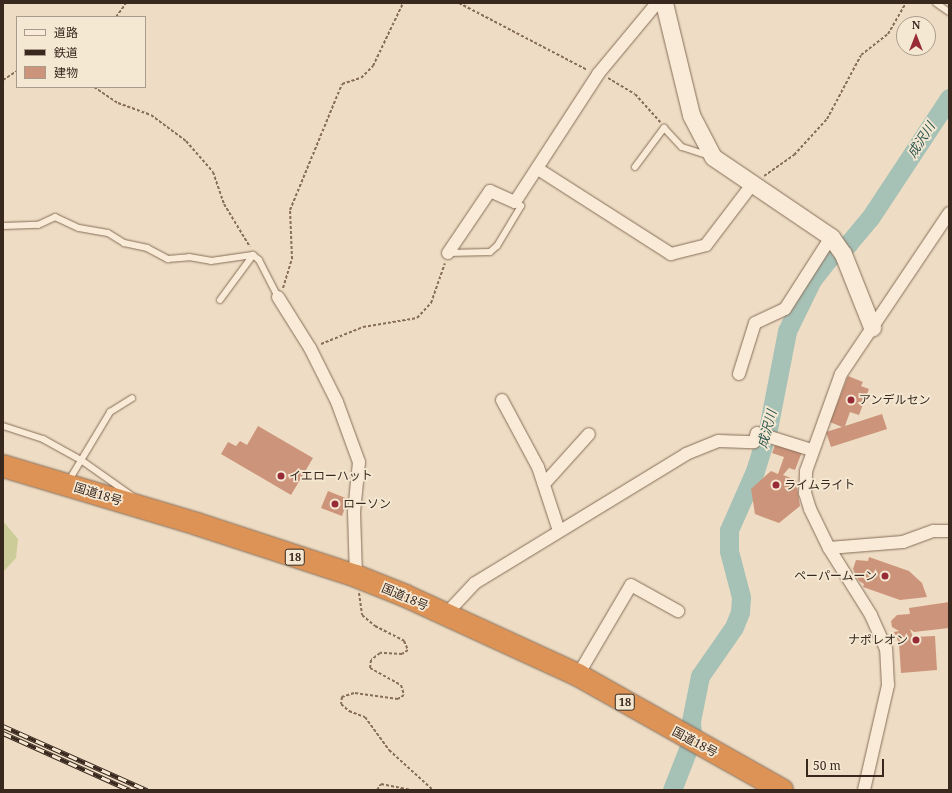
<!DOCTYPE html>
<meta charset="utf-8">
<style>
body{margin:0}
#map{position:relative;width:952px;height:793px;overflow:hidden;background:#eeddc4;font-family:"Noto Serif","Noto Sans JP",serif}
div>[style]{position:absolute}
.green>*{inset:0;background:#cbcc97}
.river>*{height:19px;margin:-9.5px;padding:0 9.5px;transform-origin:9.5px;border-radius:9.5px;background:#a6c1b6}
.building>*{inset:0;background:#cc947a}
.path>*{height:2px;margin-top:-1px;transform-origin:0;background:repeating-linear-gradient(90deg,#886e5a 0 3px,transparent 0 5px)}
.roads{filter:drop-shadow(0 0 1px #886e5a) drop-shadow(0 0 1px #886e5a)}
.lane>*{height:6px;margin:-3px;padding:0 3px;transform-origin:3px;border-radius:3px;background:#f9ebd7}
.street>*{height:12px;margin:-6px;padding:0 6px;transform-origin:6px;border-radius:6px;background:#f9ebd7}
.secondary>*{height:17px;margin:-8.5px;padding:0 8.5px;transform-origin:8.5px;border-radius:8.5px;background:#f9ebd7}
.highway>*{height:22px;margin:-11px;padding:0 11px;transform-origin:11px;border-radius:11px;background:#dd9355}
.rail>*{height:4.5px;margin-top:-2.25px;transform-origin:0;background:repeating-linear-gradient(90deg,#f5e8d3 0 9px,#38281e 0 18px);box-sizing:border-box;border-block:1px solid #38281e}
.dots>*{width:11px;height:11px;translate:-50% -50%;box-sizing:border-box;border:2px solid #f5e8d3;border-radius:50%}
span{translate:-50% -50%;white-space:nowrap;text-align:center;line-height:1.15;-webkit-text-stroke:3.5px #f5e8d3;paint-order:stroke}
.shield-label span{padding:1px 3px;background:#f5e8d3;border:1px solid;border-radius:3px;-webkit-text-stroke-width:0}
.shield-label{font-size:11px;color:#38281e;font-weight:700}
.poi-label{font-size:12px;color:#38281e}
.left{translate:0 -50%;text-align:left}
.right{translate:-100% -50%;text-align:right}
.street-label{font-size:12px;color:#38281e}
.water-label{font-size:13px;color:#2e5851;font-style:italic}
.frame{position:absolute;inset:0;border:4px solid #38281e;pointer-events:none}
.legend{position:absolute;left:16px;top:16px;width:130px;height:72px;box-sizing:border-box;background:#f5e8d3;border:1px solid #a99b8b;margin:0;padding:5px 7px;list-style:none;font-size:12px;color:#38281e}
.legend li{display:flex;align-items:center;gap:8px;height:20px}
.legend b{width:20px;border:1px solid #a99b8b}
.north{position:absolute;left:896px;top:16px;width:40px;height:40px;box-sizing:border-box;background:#f5e8d3;border:1px solid #a99b8b;border-radius:50%;rotate:0deg;font-size:11px;font-weight:700;line-height:16px;text-align:center;color:#38281e}
.north::after{content:'';display:block;margin:auto;width:14px;height:18px;background:#972b36;clip-path:polygon(50% 0,100% 100%,50% 72%,0 100%)}
.scale{position:absolute;left:806px;top:759px;width:78px;height:18px;box-sizing:border-box;border:2px solid #38281e;border-top:0;padding-left:5px;font-size:12px;line-height:14px;white-space:nowrap;color:#38281e;-webkit-text-stroke:3px #f5e8d3;paint-order:stroke}
</style>
<div id="map">
<div class="green">
<div style="clip-path:polygon(3px 521px,18px 539px,16px 558px,3px 572px)"></div>
</div>
<div class="river">
<div style="left:672px;top:790px;width:55px;rotate:-68.6deg"></div>
<div style="left:692px;top:739px;width:18px;rotate:-93deg"></div>
<div style="left:691px;top:721px;width:46px;rotate:-78.7deg"></div>
<div style="left:700px;top:676px;width:60px;rotate:-55.2deg"></div>
<div style="left:734px;top:627px;width:16px;rotate:-68deg"></div>
<div style="left:740px;top:612px;width:15px;rotate:-86deg"></div>
<div style="left:741px;top:597px;width:48px;rotate:-104.6deg"></div>
<div style="left:729px;top:551px;width:21px;rotate:-90deg"></div>
<div style="left:729px;top:530px;width:64px;rotate:-66.2deg"></div>
<div style="left:755px;top:471px;width:44px;rotate:-72.8deg"></div>
<div style="left:768px;top:429px;width:100px;rotate:-79deg"></div>
<div style="left:787px;top:331px;width:57px;rotate:-63.9deg"></div>
<div style="left:812px;top:280px;width:28px;rotate:-52deg"></div>
<div style="left:829px;top:258px;width:24px;rotate:-36deg"></div>
<div style="left:848px;top:244px;width:34px;rotate:-50deg"></div>
<div style="left:870px;top:218px;width:144px;rotate:-56.6deg"></div>
</div>
<div class="building">
<div style="clip-path:polygon(848px 376px,863px 382px,861px 386px,869px 389px,859px 415px,850px 412px,845px 426px,882px 414px,887px 429px,831px 447px,826px 432px,842px 427px,830px 422px)"></div>
<div style="clip-path:polygon(258px 426px,313px 458px,291px 495px,221px 454px,228px 442px,236px 446px,240px 441px,247px 445px)"></div>
<div style="clip-path:polygon(776px 442px,802px 452px,795px 470px,789px 468px,783px 475px,796px 480px,800px 506px,779px 523px,755px 514px,751px 489px,771px 471px,778px 474px,784px 457px,772px 453px)"></div>
<div style="clip-path:polygon(328px 491px,348px 499px,342px 516px,321px 508px)"></div>
<div style="clip-path:polygon(869px 557px,909px 571px,922px 583px,927px 597px,900px 600px,863px 587px,864px 584px,859px 581px,853px 569px,856px 560px,868px 561px)"></div>
<div style="clip-path:polygon(949px 602px,949px 628px,914px 632px,910px 629px,913px 637px,935px 636px,937px 670px,901px 673px,899px 643px,894px 632px,899px 631px,892px 627px,891px 621px,897px 615px,910px 614px,909px 608px)"></div>
</div>
<div class="path">
<div style="left:459px;top:3px;width:144px;rotate:27.6deg"></div>
<div style="left:116px;top:17px;width:17px;rotate:-54deg"></div>
<div style="left:608px;top:78px;width:31px;rotate:31deg"></div>
<div style="left:635px;top:94px;width:38px;rotate:48deg"></div>
<div style="left:3px;top:80px;width:17px;rotate:-33deg"></div>
<div style="left:94px;top:87px;width:29px;rotate:34deg"></div>
<div style="left:118px;top:103px;width:35px;rotate:20deg"></div>
<div style="left:151px;top:115px;width:44px;rotate:36.6deg"></div>
<div style="left:186px;top:141px;width:41px;rotate:48.9deg"></div>
<div style="left:213px;top:172px;width:34px;rotate:71deg"></div>
<div style="left:224px;top:204px;width:50px;rotate:58.8deg"></div>
<div style="left:764px;top:176px;width:37px;rotate:-35deg"></div>
<div style="left:794px;top:155px;width:49px;rotate:-47.5deg"></div>
<div style="left:827px;top:119px;width:72px;rotate:-62deg"></div>
<div style="left:861px;top:55px;width:34px;rotate:-38deg"></div>
<div style="left:888px;top:34px;width:36px;rotate:-60deg"></div>
<div style="left:283px;top:288px;width:30px;rotate:-73deg"></div>
<div style="left:292px;top:259px;width:49px;rotate:-92.3deg"></div>
<div style="left:290px;top:210px;width:136px;rotate:-67.6deg"></div>
<div style="left:342px;top:84px;width:20px;rotate:-18deg"></div>
<div style="left:361px;top:78px;width:17px;rotate:-45deg"></div>
<div style="left:373px;top:66px;width:70px;rotate:-64.5deg"></div>
<div style="left:321px;top:344px;width:45px;rotate:-22deg"></div>
<div style="left:363px;top:327px;width:55px;rotate:-9.5deg"></div>
<div style="left:417px;top:318px;width:21px;rotate:-47deg"></div>
<div style="left:431px;top:303px;width:42px;rotate:-70.7deg"></div>
<div style="left:359px;top:593px;width:22px;rotate:82deg"></div>
<div style="left:362px;top:615px;width:17px;rotate:40deg"></div>
<div style="left:375px;top:626px;width:33px;rotate:27deg"></div>
<div style="left:404px;top:641px;width:10px;rotate:66deg"></div>
<div style="left:408px;top:650px;width:7px;rotate:146deg"></div>
<div style="left:402px;top:654px;width:22px;rotate:-177deg"></div>
<div style="left:380px;top:653px;width:11px;rotate:142deg"></div>
<div style="left:371px;top:660px;width:8px;rotate:97deg"></div>
<div style="left:370px;top:668px;width:35px;rotate:29deg"></div>
<div style="left:401px;top:685px;width:10px;rotate:73deg"></div>
<div style="left:404px;top:695px;width:7px;rotate:146deg"></div>
<div style="left:398px;top:699px;width:44px;rotate:-172.2deg"></div>
<div style="left:354px;top:693px;width:13px;rotate:162deg"></div>
<div style="left:342px;top:697px;width:7px;rotate:98deg"></div>
<div style="left:341px;top:704px;width:11px;rotate:41deg"></div>
<div style="left:349px;top:711px;width:17px;rotate:21deg"></div>
<div style="left:365px;top:717px;width:41px;rotate:54deg"></div>
<div style="left:389px;top:750px;width:59px;rotate:42.3deg"></div>
<div style="left:377px;top:790px;width:7px;rotate:-56deg"></div>
<div style="left:381px;top:784px;width:31px;rotate:11deg"></div>
</div>
<div class="roads">
<div class="lane">
<div style="left:936px;top:3px;width:16px;rotate:35deg"></div>
<div style="left:635px;top:167px;width:49px;rotate:-53.4deg"></div>
<div style="left:664px;top:128px;width:26px;rotate:47deg"></div>
<div style="left:682px;top:147px;width:29px;rotate:18deg"></div>
<div style="left:3px;top:226px;width:35px;rotate:-2deg"></div>
<div style="left:38px;top:225px;width:19px;rotate:-25deg"></div>
<div style="left:55px;top:217px;width:26px;rotate:25deg"></div>
<div style="left:79px;top:228px;width:29px;rotate:10deg"></div>
<div style="left:108px;top:233px;width:19px;rotate:32deg"></div>
<div style="left:124px;top:243px;width:24px;rotate:12deg"></div>
<div style="left:147px;top:248px;width:24px;rotate:28deg"></div>
<div style="left:168px;top:259px;width:21px;rotate:-5deg"></div>
<div style="left:189px;top:257px;width:22px;rotate:10deg"></div>
<div style="left:211px;top:261px;width:42px;rotate:-8.1deg"></div>
<div style="left:253px;top:255px;width:8px;rotate:40deg"></div>
<div style="left:259px;top:260px;width:42px;rotate:62.8deg"></div>
<div style="left:448px;top:253px;width:42px;rotate:-1.4deg"></div>
<div style="left:490px;top:252px;width:9px;rotate:-41deg"></div>
<div style="left:497px;top:246px;width:47px;rotate:-59deg"></div>
<div style="left:521px;top:206px;width:7px;rotate:-146deg"></div>
<div style="left:220px;top:300px;width:56px;rotate:-53.7deg"></div>
<div style="left:3px;top:426px;width:42px;rotate:18deg"></div>
<div style="left:43px;top:439px;width:43px;rotate:28.9deg"></div>
<div style="left:81px;top:460px;width:62px;rotate:35.2deg"></div>
<div style="left:68px;top:482px;width:82px;rotate:-59deg"></div>
<div style="left:110px;top:412px;width:26px;rotate:-32deg"></div>
</div>
<div class="street">
<div style="left:538px;top:169px;width:158px;rotate:32.6deg"></div>
<div style="left:671px;top:254px;width:36px;rotate:-14deg"></div>
<div style="left:706px;top:245px;width:79px;rotate:-52.7deg"></div>
<div style="left:448px;top:253px;width:75px;rotate:-55.9deg"></div>
<div style="left:490px;top:191px;width:27px;rotate:24deg"></div>
<div style="left:515px;top:202px;width:153px;rotate:-57deg"></div>
<div style="left:598px;top:74px;width:92px;rotate:-50.3deg"></div>
<div style="left:278px;top:297px;width:60px;rotate:57.9deg"></div>
<div style="left:310px;top:348px;width:60px;rotate:63.4deg"></div>
<div style="left:337px;top:402px;width:64px;rotate:69.9deg"></div>
<div style="left:359px;top:462px;width:50px;rotate:95.7deg"></div>
<div style="left:354px;top:512px;width:64px;rotate:88.2deg"></div>
<div style="left:739px;top:374px;width:53px;rotate:-72.6deg"></div>
<div style="left:755px;top:323px;width:33px;rotate:-25deg"></div>
<div style="left:785px;top:309px;width:85px;rotate:-57.4deg"></div>
<div style="left:502px;top:400px;width:76px;rotate:61.8deg"></div>
<div style="left:538px;top:467px;width:67px;rotate:71.8deg"></div>
<div style="left:544px;top:484px;width:67px;rotate:-48deg"></div>
<div style="left:829px;top:548px;width:74px;rotate:-4.6deg"></div>
<div style="left:903px;top:542px;width:33px;rotate:-20deg"></div>
<div style="left:934px;top:531px;width:15px"></div>
<div style="left:446px;top:614px;width:42px;rotate:-46.9deg"></div>
<div style="left:475px;top:583px;width:247px;rotate:-31.4deg"></div>
<div style="left:686px;top:454px;width:35px;rotate:-22deg"></div>
<div style="left:719px;top:441px;width:35px;rotate:2deg"></div>
<div style="left:754px;top:442px;width:9px;rotate:-72deg"></div>
<div style="left:757px;top:433px;width:58px;rotate:17.2deg"></div>
<div style="left:578px;top:675px;width:104px;rotate:-59.5deg"></div>
<div style="left:631px;top:585px;width:54px;rotate:29deg"></div>
<div style="left:864px;top:790px;width:108px;rotate:-77.1deg"></div>
<div style="left:888px;top:685px;width:36px;rotate:-93deg"></div>
<div style="left:886px;top:649px;width:37px;rotate:-114deg"></div>
<div style="left:871px;top:615px;width:79px;rotate:-122.1deg"></div>
<div style="left:829px;top:548px;width:43px;rotate:-116deg"></div>
<div style="left:810px;top:509px;width:17px;rotate:-107deg"></div>
<div style="left:805px;top:493px;width:22px;rotate:-87deg"></div>
<div style="left:806px;top:471px;width:103px;rotate:-70.2deg"></div>
<div style="left:841px;top:374px;width:194px;rotate:-56.1deg"></div>
</div>
<div class="secondary">
<div style="left:664px;top:3px;width:115px;rotate:76.4deg"></div>
<div style="left:691px;top:115px;width:47px;rotate:62.4deg"></div>
<div style="left:713px;top:157px;width:143px;rotate:34.1deg"></div>
<div style="left:831px;top:237px;width:21px;rotate:55deg"></div>
<div style="left:843px;top:254px;width:79px;rotate:68.3deg"></div>
</div>
<div class="highway">
<div style="left:3px;top:466px;width:202px;rotate:16.6deg"></div>
<div style="left:197px;top:524px;width:167px;rotate:18.1deg"></div>
<div style="left:356px;top:576px;width:54px;rotate:21.8deg"></div>
<div style="left:406px;top:596px;width:189px;rotate:24.7deg"></div>
<div style="left:578px;top:675px;width:234px;rotate:29.4deg"></div>
</div>
</div>
<div class="rail">
<div style="left:3px;top:726px;width:158px;rotate:24deg"></div>
<div style="left:3px;top:733px;width:139px;rotate:24.2deg"></div>
</div>
<div class="dots">
<div style="left:851px;top:400px;background:#972b36"></div>
<div style="left:281px;top:476px;background:#972b36"></div>
<div style="left:776px;top:485px;background:#972b36"></div>
<div style="left:335px;top:504px;background:#972b36"></div>
<div style="left:885px;top:576px;background:#972b36"></div>
<div style="left:916px;top:640px;background:#972b36"></div>
</div>
<div class="shield-label">
<span style="left:295px;top:557px">18</span>
<span style="left:625px;top:702px">18</span>
</div>
<div class="poi-label">
<span class="left" style="left:859px;top:400px">アンデルセン</span>
<span class="left" style="left:289px;top:476px">イエローハット</span>
<span class="left" style="left:784px;top:485px">ライムライト</span>
<span class="left" style="left:343px;top:504px">ローソン</span>
<span class="right" style="left:877px;top:576px">ペーパームーン</span>
<span class="right" style="left:908px;top:640px">ナポレオン</span>
</div>
<div class="street-label">
<span style="left:98px;top:494px;rotate:17deg">国道18号</span>
<span style="left:405px;top:597px;rotate:23deg">国道18号</span>
<span style="left:695px;top:742px;rotate:28deg">国道18号</span>
</div>
<div class="water-label">
<span style="left:921px;top:140px;rotate:-57deg">成沢川</span>
<span style="left:767px;top:429px;rotate:-75deg">成沢川</span>
</div>
<div class="frame"></div>
<ul class="legend">
<li><b style="height:5px;background:#f9ebd7"></b>道路</li>
<li><b style="height:5px;background:#38281e"></b>鉄道</li>
<li><b style="height:11px;background:#cc947a"></b>建物</li>
</ul>
<div class="north">N</div>
<div class="scale">50 m</div>
</div>
